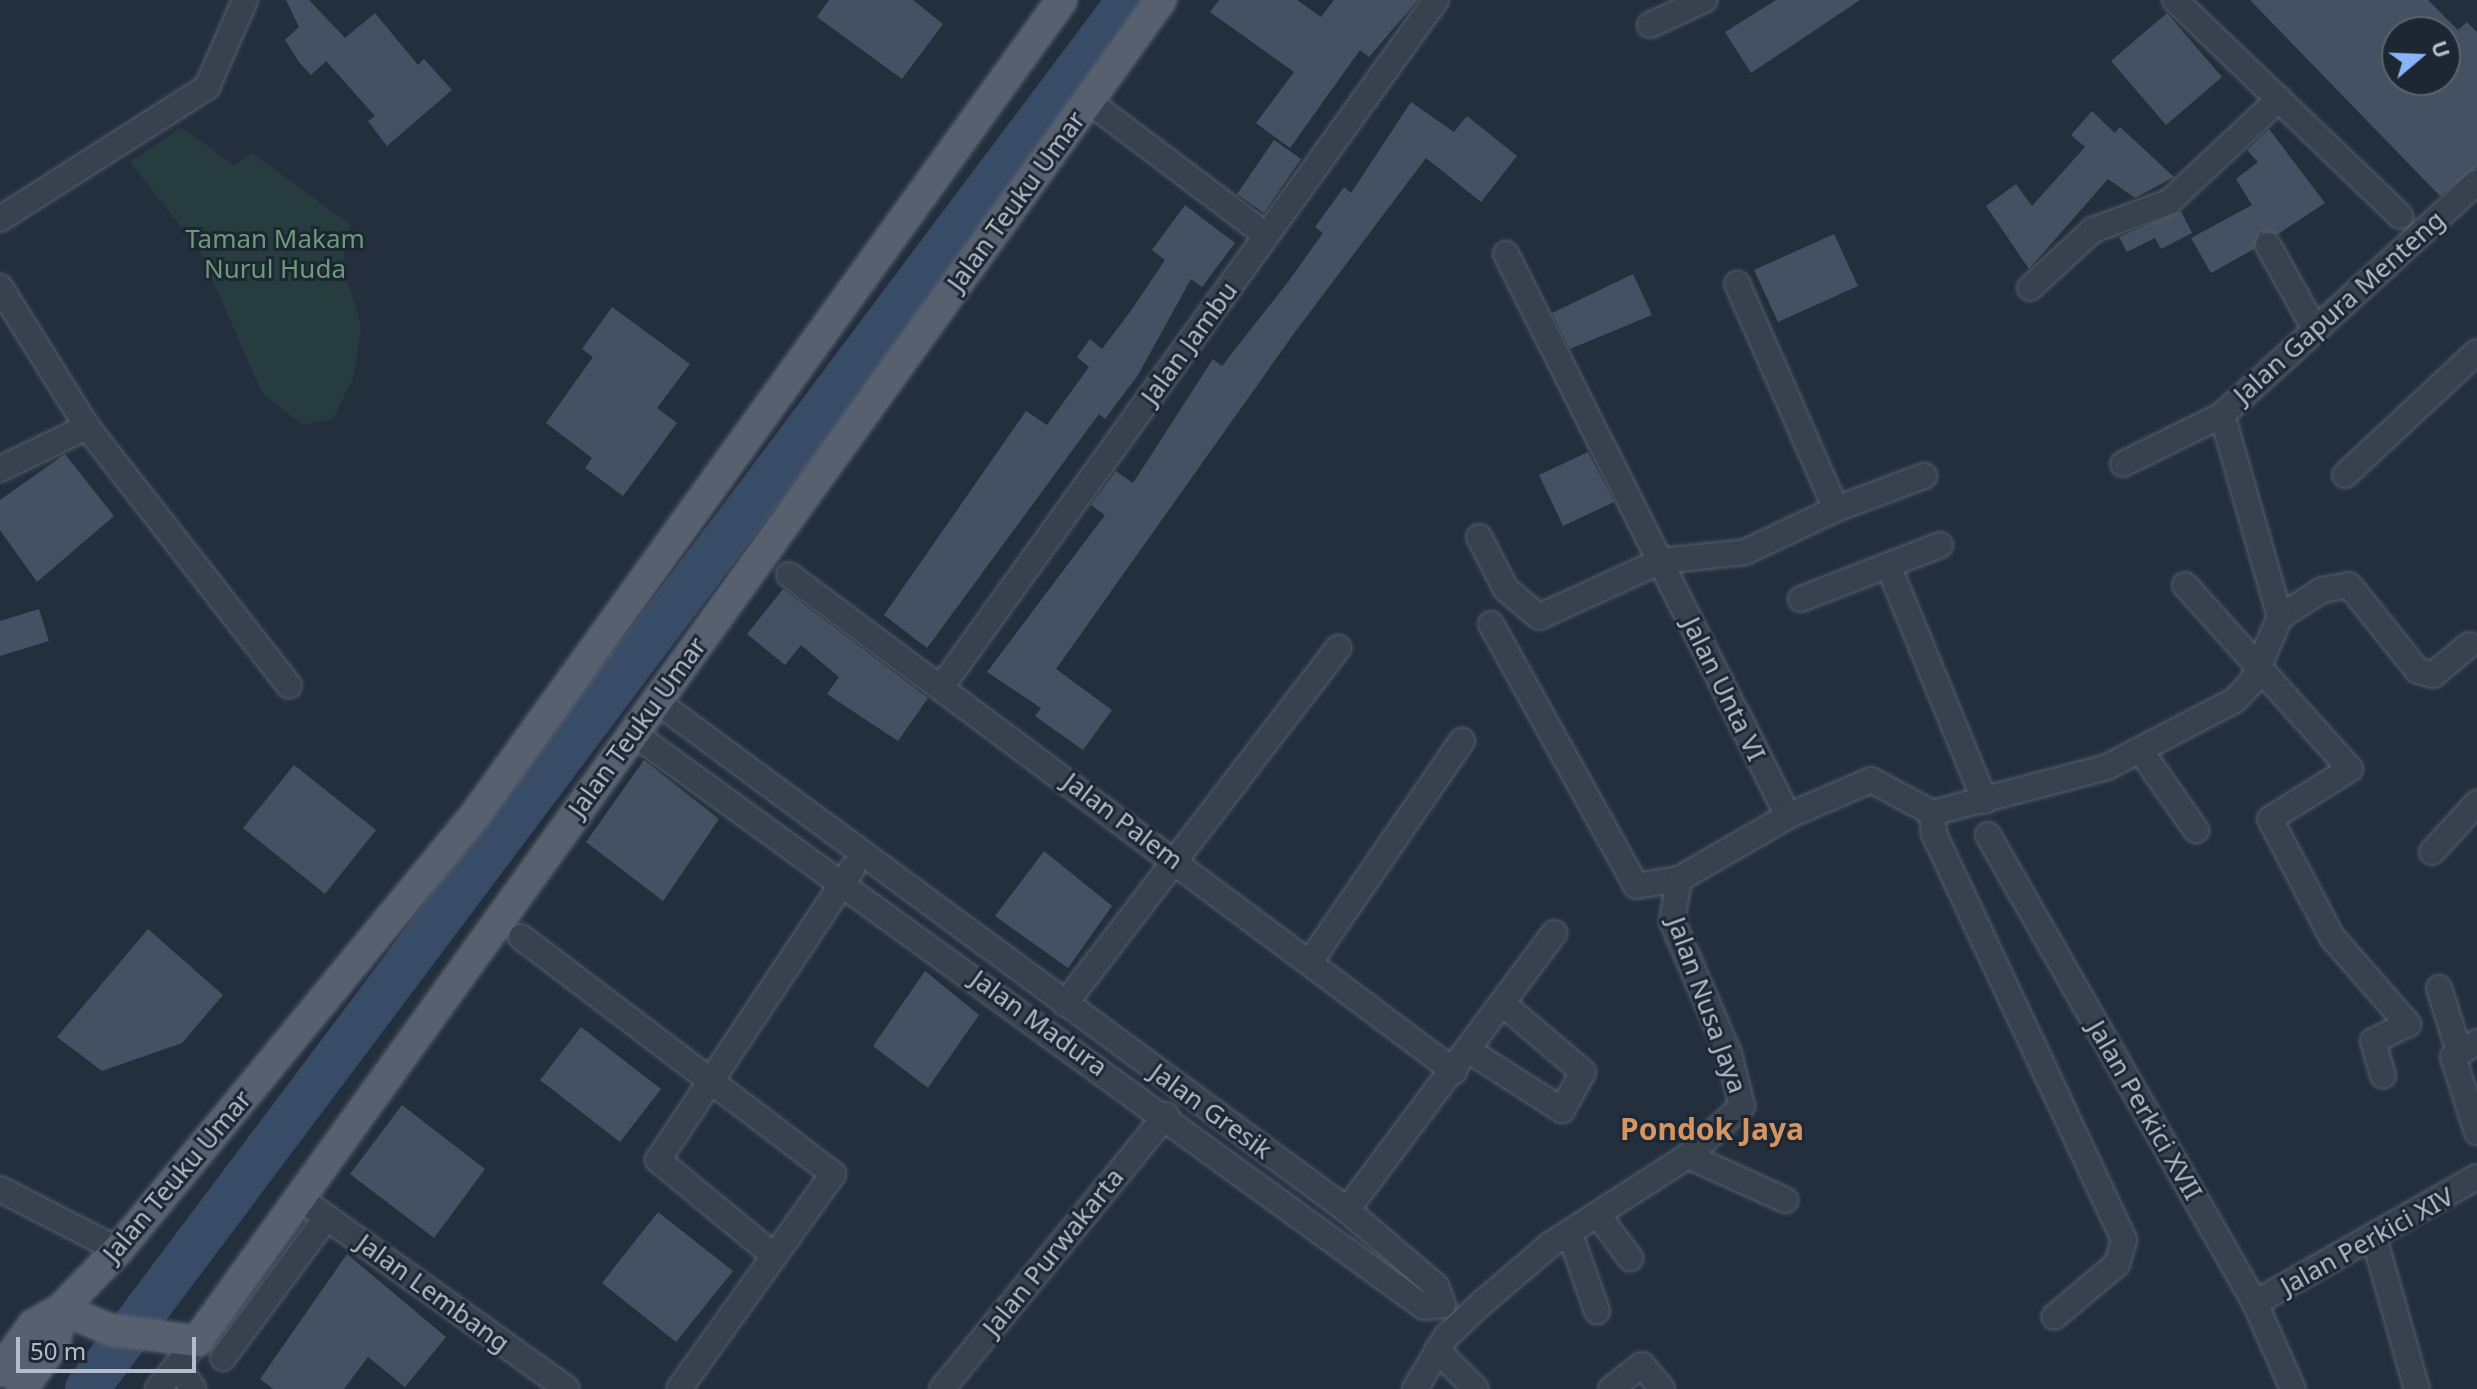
<!DOCTYPE html>
<style>
body{margin:0}
#map{position:relative;width:2477px;height:1389px;overflow:hidden;background:#242f3e;font-family:"Noto Sans",sans-serif}
div>[style]{position:absolute}
.green>*{inset:0;background:#263c3f}
.river>*{height:44px;margin:-22px;padding:0 22px;transform-origin:22px;border-radius:22px;background:#394c67}
.building>*{inset:0;background:#455162}
.roads{filter:drop-shadow(0 0 2px #565f6c) drop-shadow(0 0 2px #565f6c)}
.minor>*{height:24px;margin:-12px;padding:0 12px;transform-origin:12px;border-radius:12px;background:#38414e}
.major>*{height:30px;margin:-15px;padding:0 15px;transform-origin:15px;border-radius:15px;background:#56606e}
span{translate:-50% -50%;white-space:nowrap;text-align:center;line-height:1.15;-webkit-text-stroke:6px #1d2633;paint-order:stroke}
.street-label{font-size:26px;color:#b4bcc9}
.park-label{font-size:26px;color:#6b9a76}
.quarter-label{font-size:30px;color:#d59563;font-weight:700}
.north{position:absolute;left:2381px;top:16px;width:80px;height:80px;box-sizing:border-box;background:#1d2633;border:2px solid #59626f;border-radius:50%;rotate:71deg;font-size:22px;font-weight:700;line-height:32px;text-align:center;color:#b4bcc9}
.north::after{content:'';display:block;margin:auto;width:28px;height:36px;background:#8ab4f8;clip-path:polygon(50% 0,100% 100%,50% 72%,0 100%)}
.scale{position:absolute;left:16px;top:1337px;width:180px;height:36px;box-sizing:border-box;border:4px solid #b4bcc9;border-top:0;padding-left:10px;font-size:24px;line-height:28px;white-space:nowrap;color:#b4bcc9;-webkit-text-stroke:6px #1d2633;paint-order:stroke}
</style>
<div id="map">
<div class="green">
<div style="clip-path:polygon(181px 127px,234px 165px,252px 153px,351px 225px,342px 263px,361px 325px,354px 376px,333px 419px,303px 425px,262px 393px,200px 251px,130px 162px)"></div>
</div>
<div class="river">
<div style="left:87px;top:1389px;width:1736px;rotate:-53.12deg"></div>
</div>
<div class="building">
<div style="clip-path:polygon(286px 0,309px 0,345px 38px,375px 13px,418px 65px,424px 59px,452px 90px,387px 146px,368px 121px,375px 116px,326px 61px,311px 75px,299px 62px,285px 40px,299px 27px)"></div>
<div style="clip-path:polygon(829px 0,913px 0,943px 24px,902px 79px,817px 17px)"></div>
<div style="clip-path:polygon(1219px 0,1297px 0,1321px 17px,1334px 0,1418px 0,1369px 57px,1360px 50px,1290px 148px,1256px 123px,1294px 72px,1210px 12px)"></div>
<div style="clip-path:polygon(1776px 0,1860px 0,1751px 73px,1725px 32px)"></div>
<div style="clip-path:polygon(evenodd,2250px 0,2428px 0,2458px 30px,2467px 22px,2477px 32px,2477px 167px,2440px 196px,2250px 0,2397px 32px,2445px 32px,2445px 80px,2397px 80px,2397px 32px)"></div>
<div style="clip-path:polygon(2167px 13px,2222px 77px,2166px 125px,2111px 61px)"></div>
<div style="clip-path:polygon(1411px 102px,1454px 132px,1467px 116px,1517px 156px,1481px 202px,1426px 158px,1295px 332px,1056px 669px,1112px 710px,1083px 750px,1035px 716px,1041px 708px,987px 672px,1105px 515px,1091px 505px,1116px 471px,1133px 483px,1213px 359px,1222px 366px,1288px 282px,1323px 233px,1315px 227px,1344px 187px,1351px 193px)"></div>
<div style="clip-path:polygon(2092px 111px,2115px 133px,2120px 127px,2174px 177px,2135px 198px,2108px 179px,2029px 269px,1986px 206px,2016px 184px,2032px 206px,2085px 147px,2071px 135px)"></div>
<div style="clip-path:polygon(2269px 129px,2325px 203px,2278px 234px,2260px 232px,2254px 249px,2211px 273px,2191px 238px,2252px 205px,2236px 179px,2258px 162px,2247px 150px)"></div>
<div style="clip-path:polygon(1274px 140px,1301px 159px,1264px 213px,1237px 194px)"></div>
<div style="clip-path:polygon(1185px 205px,1235px 243px,1202px 287px,1191px 279px,1138px 375px,1105px 419px,1099px 414px,927px 648px,884px 615px,1026px 411px,1047px 425px,1089px 367px,1077px 357px,1090px 339px,1102px 349px,1130px 312px,1165px 260px,1152px 250px)"></div>
<div style="clip-path:polygon(2181px 211px,2192px 233px,2161px 249px,2155px 238px,2127px 252px,2119px 237px)"></div>
<div style="clip-path:polygon(1834px 234px,1858px 286px,1778px 322px,1754px 270px)"></div>
<div style="clip-path:polygon(1633px 274px,1652px 315px,1570px 349px,1552px 313px)"></div>
<div style="clip-path:polygon(612px 307px,690px 364px,657px 408px,677px 423px,623px 496px,585px 468px,592px 458px,546px 423px,593px 357px,582px 349px)"></div>
<div style="clip-path:polygon(1588px 452px,1614px 502px,1563px 526px,1539px 475px)"></div>
<div style="clip-path:polygon(65px 454px,114px 516px,37px 582px,0 530px,0 500px)"></div>
<div style="clip-path:polygon(783px 589px,928px 698px,898px 741px,827px 694px,839px 677px,801px 645px,785px 665px,747px 634px)"></div>
<div style="clip-path:polygon(39px 609px,49px 641px,0 656px,0 621px)"></div>
<div style="clip-path:polygon(644px 760px,719px 819px,663px 901px,586px 842px)"></div>
<div style="clip-path:polygon(294px 765px,376px 830px,325px 894px,243px 828px)"></div>
<div style="clip-path:polygon(1044px 851px,1112px 906px,1068px 968px,995px 916px)"></div>
<div style="clip-path:polygon(148px 929px,223px 995px,182px 1043px,102px 1071px,57px 1037px)"></div>
<div style="clip-path:polygon(925px 971px,979px 1015px,928px 1088px,873px 1046px)"></div>
<div style="clip-path:polygon(581px 1027px,661px 1089px,620px 1142px,540px 1080px)"></div>
<div style="clip-path:polygon(402px 1105px,485px 1169px,434px 1238px,350px 1174px)"></div>
<div style="clip-path:polygon(658px 1212px,733px 1271px,676px 1342px,602px 1283px)"></div>
<div style="clip-path:polygon(347px 1254px,446px 1337px,405px 1387px,368px 1357px,344px 1389px,273px 1389px,260px 1379px)"></div>
</div>
<div class="roads">
<div class="minor">
<div style="left:2175px;top:0;width:312px;rotate:43.8deg"></div>
<div style="left:1650px;top:25px;width:60px;rotate:-24.8deg"></div>
<div style="left:1088px;top:101px;width:223px;rotate:37deg"></div>
<div style="left:0;top:219px;width:246px;rotate:-32.5deg"></div>
<div style="left:207px;top:87px;width:95px;rotate:-66.4deg"></div>
<div style="left:2268px;top:245px;width:98px;rotate:60.8deg"></div>
<div style="left:1506px;top:254px;width:629px;rotate:63.35deg"></div>
<div style="left:0;top:287px;width:165px;rotate:58.1deg"></div>
<div style="left:87px;top:427px;width:328px;rotate:52deg"></div>
<div style="left:2030px;top:288px;width:86px;rotate:-42.6deg"></div>
<div style="left:2093px;top:230px;width:81px;rotate:-20.2deg"></div>
<div style="left:2169px;top:202px;width:151px;rotate:-43.1deg"></div>
<div style="left:2123px;top:464px;width:110px;rotate:-26.3deg"></div>
<div style="left:0;top:469px;width:97px;rotate:-25.8deg"></div>
<div style="left:2345px;top:475px;width:180px;rotate:-43deg"></div>
<div style="left:1836px;top:509px;width:94px;rotate:-20.6deg"></div>
<div style="left:1479px;top:537px;width:59px;rotate:62.6deg"></div>
<div style="left:1506px;top:589px;width:43px;rotate:40.3deg"></div>
<div style="left:1539px;top:617px;width:134px;rotate:-24.7deg"></div>
<div style="left:1661px;top:561px;width:84px;rotate:-6.1deg"></div>
<div style="left:1745px;top:552px;width:101px;rotate:-25.3deg"></div>
<div style="left:1836px;top:509px;width:246px;rotate:-113.7deg"></div>
<div style="left:1888px;top:565px;width:255px;rotate:67.7deg"></div>
<div style="left:789px;top:575px;width:830px;rotate:36.72deg"></div>
<div style="left:2185px;top:585px;width:247px;rotate:48.1deg"></div>
<div style="left:2350px;top:769px;width:94px;rotate:148deg"></div>
<div style="left:2270px;top:819px;width:133px;rotate:62.3deg"></div>
<div style="left:2332px;top:937px;width:116px;rotate:48.9deg"></div>
<div style="left:2408px;top:1024px;width:39px;rotate:154deg"></div>
<div style="left:2373px;top:1041px;width:36px;rotate:74deg"></div>
<div style="left:1801px;top:599px;width:149px;rotate:-21.2deg"></div>
<div style="left:2280px;top:617px;width:50px;rotate:-32.7deg"></div>
<div style="left:2322px;top:590px;width:27px;rotate:-10deg"></div>
<div style="left:2349px;top:585px;width:110px;rotate:51.3deg"></div>
<div style="left:2418px;top:671px;width:16px;rotate:15deg"></div>
<div style="left:2433px;top:675px;width:47px;rotate:-39.8deg"></div>
<div style="left:1491px;top:624px;width:299px;rotate:61deg"></div>
<div style="left:1636px;top:886px;width:44px;rotate:-9.2deg"></div>
<div style="left:942px;top:686px;width:845px;rotate:-54.24deg"></div>
<div style="left:633px;top:733px;width:977px;rotate:35.97deg"></div>
<div style="left:1424px;top:1307px;width:19px;rotate:-6deg"></div>
<div style="left:1443px;top:1305px;width:20px;rotate:-110deg"></div>
<div style="left:1436px;top:1286px;width:117px;rotate:-139.5deg"></div>
<div style="left:1347px;top:1210px;width:858px;rotate:-143.62deg"></div>
<div style="left:2140px;top:750px;width:98px;rotate:55deg"></div>
<div style="left:1932px;top:813px;width:21px;rotate:85deg"></div>
<div style="left:1934px;top:834px;width:448px;rotate:64.9deg"></div>
<div style="left:2124px;top:1240px;width:25px;rotate:106deg"></div>
<div style="left:2117px;top:1264px;width:82px;rotate:139.9deg"></div>
<div style="left:1988px;top:835px;width:539px;rotate:60.29deg"></div>
<div style="left:2255px;top:1303px;width:94px;rotate:66.2deg"></div>
<div style="left:2432px;top:852px;width:67px;rotate:-47.4deg"></div>
<div style="left:521px;top:937px;width:392px;rotate:37.2deg"></div>
<div style="left:833px;top:1174px;width:264px;rotate:125.6deg"></div>
<div style="left:1312px;top:959px;width:265px;rotate:-55.5deg"></div>
<div style="left:2439px;top:988px;width:63px;rotate:72.4deg"></div>
<div style="left:1065px;top:1004px;width:449px;rotate:-52.5deg"></div>
<div style="left:2477px;top:1042px;width:28px;rotate:148deg"></div>
<div style="left:2453px;top:1057px;width:79px;rotate:72.3deg"></div>
<div style="left:1468px;top:1050px;width:112px;rotate:32.6deg"></div>
<div style="left:1562px;top:1110px;width:43px;rotate:-61.1deg"></div>
<div style="left:1583px;top:1072px;width:106px;rotate:-139.6deg"></div>
<div style="left:1688px;top:1156px;width:107px;rotate:24.4deg"></div>
<div style="left:0;top:1189px;width:133px;rotate:27.3deg"></div>
<div style="left:298px;top:1197px;width:330px;rotate:35.5deg"></div>
<div style="left:1347px;top:1210px;width:346px;rotate:-53.2deg"></div>
<div style="left:1598px;top:1215px;width:54px;rotate:53.3deg"></div>
<div style="left:1570px;top:1234px;width:82px;rotate:70.7deg"></div>
<div style="left:2375px;top:1241px;width:154px;rotate:74.2deg"></div>
<div style="left:772px;top:1254px;width:148px;rotate:-140.5deg"></div>
<div style="left:658px;top:1160px;width:350px;rotate:-56.3deg"></div>
<div style="left:2255px;top:1303px;width:255px;rotate:-29.6deg"></div>
<div style="left:1437px;top:1350px;width:55px;rotate:45deg"></div>
<div style="left:223px;top:1358px;width:175px;rotate:-53.6deg"></div>
<div style="left:177px;top:1365px;width:29px;rotate:56deg"></div>
<div style="left:158px;top:1389px;width:62px;rotate:-50.9deg"></div>
<div style="left:942px;top:1389px;width:354px;rotate:-50.7deg"></div>
<div style="left:1415px;top:1389px;width:61px;rotate:-59.2deg"></div>
<div style="left:1446px;top:1337px;width:50px;rotate:-43.4deg"></div>
<div style="left:1482px;top:1303px;width:91px;rotate:-40.5deg"></div>
<div style="left:1551px;top:1244px;width:163px;rotate:-32.7deg"></div>
<div style="left:1688px;top:1156px;width:74px;rotate:-42.8deg"></div>
<div style="left:1742px;top:1106px;width:54px;rotate:-104deg"></div>
<div style="left:1729px;top:1054px;width:145px;rotate:-113.2deg"></div>
<div style="left:1672px;top:921px;width:43px;rotate:-80.5deg"></div>
<div style="left:1679px;top:879px;width:126px;rotate:-30deg"></div>
<div style="left:1788px;top:816px;width:90px;rotate:-23.4deg"></div>
<div style="left:1871px;top:780px;width:69px;rotate:28.4deg"></div>
<div style="left:1932px;top:813px;width:181px;rotate:-14.7deg"></div>
<div style="left:2107px;top:767px;width:144px;rotate:-27.6deg"></div>
<div style="left:2235px;top:700px;width:25px;rotate:-47deg"></div>
<div style="left:2252px;top:682px;width:71px;rotate:-66.7deg"></div>
<div style="left:2280px;top:617px;width:210px;rotate:-106deg"></div>
<div style="left:2222px;top:415px;width:345px;rotate:-42.4deg"></div>
<div style="left:1611px;top:1389px;width:39px;rotate:-38deg"></div>
<div style="left:1642px;top:1365px;width:31px;rotate:50deg"></div>
</div>
<div class="major">
<div style="left:61px;top:1309px;width:54px;rotate:22.8deg"></div>
<div style="left:111px;top:1330px;width:87px;rotate:7.3deg"></div>
<div style="left:197px;top:1341px;width:1652px;rotate:-54.29deg"></div>
<div style="left:0;top:1371px;width:57px;rotate:-54.3deg"></div>
<div style="left:33px;top:1325px;width:32px;rotate:-30deg"></div>
<div style="left:61px;top:1309px;width:82px;rotate:-46deg"></div>
<div style="left:118px;top:1250px;width:563px;rotate:-50.62deg"></div>
<div style="left:475px;top:815px;width:1004px;rotate:-54.24deg"></div>
<div style="left:22px;top:1389px;width:57px;rotate:-54.3deg"></div>
<div style="left:55px;top:1343px;width:35px;rotate:-80deg"></div>
</div>
</div>
<div class="street-label">
<span style="left:1016px;top:201px;rotate:-54deg">Jalan Teuku Umar</span>
<span style="left:2339px;top:307px;rotate:-42deg">Jalan Gapura Menteng</span>
<span style="left:1189px;top:343px;rotate:-54deg">Jalan Jambu</span>
<span style="left:1724px;top:689px;rotate:64deg">Jalan Unta VI</span>
<span style="left:637px;top:727px;rotate:-54deg">Jalan Teuku Umar</span>
<span style="left:1123px;top:821px;rotate:37deg">Jalan Palem</span>
<span style="left:1707px;top:1005px;rotate:70deg">Jalan Nusa Jaya</span>
<span style="left:1039px;top:1023px;rotate:36deg">Jalan Madura</span>
<span style="left:2145px;top:1110px;rotate:60deg">Jalan Perkici XVII</span>
<span style="left:1211px;top:1111px;rotate:36deg">Jalan Gresik</span>
<span style="left:177px;top:1176px;rotate:-50deg">Jalan Teuku Umar</span>
<span style="left:2367px;top:1241px;rotate:-29deg">Jalan Perkici XIV</span>
<span style="left:1053px;top:1252px;rotate:-51deg">Jalan Purwakarta</span>
<span style="left:433px;top:1293px;rotate:36deg">Jalan Lembang</span>
</div>
<div class="park-label">
<span style="left:275px;top:254px">Taman Makam<br>Nurul Huda</span>
</div>
<div class="quarter-label">
<span style="left:1712px;top:1129px">Pondok Jaya</span>
</div>
<div class="north">U</div>
<div class="scale">50 m</div>
</div>
